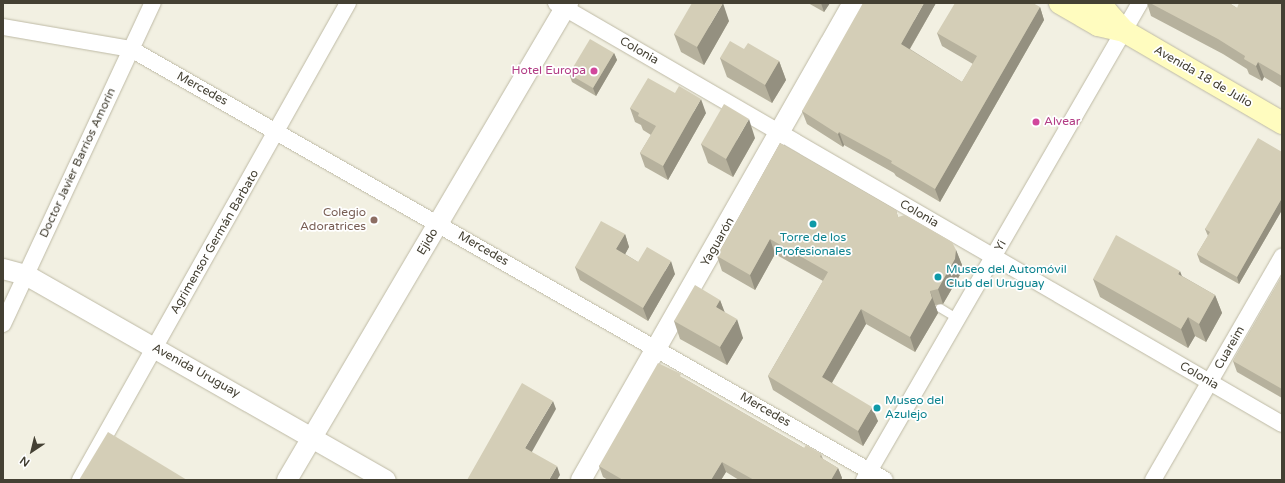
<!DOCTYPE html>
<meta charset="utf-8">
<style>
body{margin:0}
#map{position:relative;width:1285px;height:483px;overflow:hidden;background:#f2f0e2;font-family:"Varela Round",sans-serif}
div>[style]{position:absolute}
.roads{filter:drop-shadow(0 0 1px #bebaa5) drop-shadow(0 0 1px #bebaa5)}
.service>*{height:8px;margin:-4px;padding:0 4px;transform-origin:4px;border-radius:4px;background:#fff}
.minor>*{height:16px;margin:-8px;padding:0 8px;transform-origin:8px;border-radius:8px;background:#fff}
.tertiary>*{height:20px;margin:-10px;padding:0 10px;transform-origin:10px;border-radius:10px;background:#fff}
.secondary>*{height:22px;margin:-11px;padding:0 11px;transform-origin:11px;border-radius:11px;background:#fffcbf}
.wall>*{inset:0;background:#b6b19d}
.shaded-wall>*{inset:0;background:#949080}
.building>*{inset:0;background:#d4ceb7}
.dots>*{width:11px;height:11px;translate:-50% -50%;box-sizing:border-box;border:2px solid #fff;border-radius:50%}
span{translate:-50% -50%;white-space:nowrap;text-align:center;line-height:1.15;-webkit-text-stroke:3.5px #fff;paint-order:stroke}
.street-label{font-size:12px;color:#444033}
.hotel-label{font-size:12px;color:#b23c85}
.right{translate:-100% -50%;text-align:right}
.left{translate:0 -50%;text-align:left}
.education-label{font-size:12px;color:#785e54}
.culture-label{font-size:12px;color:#0d838f}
.frame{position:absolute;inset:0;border:4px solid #444033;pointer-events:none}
.north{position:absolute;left:12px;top:431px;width:40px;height:40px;-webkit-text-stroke:3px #fff;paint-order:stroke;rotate:215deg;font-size:11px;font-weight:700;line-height:16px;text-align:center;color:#444033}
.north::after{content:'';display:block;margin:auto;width:14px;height:18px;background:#444033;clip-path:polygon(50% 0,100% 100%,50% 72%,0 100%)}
</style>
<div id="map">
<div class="roads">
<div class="service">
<div style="left:940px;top:308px;width:21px;rotate:31deg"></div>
</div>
<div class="minor">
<div style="left:556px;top:3px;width:839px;rotate:30.11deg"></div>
<div style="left:3px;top:27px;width:130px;rotate:9.8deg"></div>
<div style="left:131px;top:49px;width:868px;rotate:29.75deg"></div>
<div style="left:3px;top:324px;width:354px;rotate:-65deg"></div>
<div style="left:80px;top:480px;width:547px;rotate:-60.67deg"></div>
<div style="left:864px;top:480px;width:551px;rotate:-59.95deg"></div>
<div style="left:1153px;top:480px;width:258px;rotate:-60deg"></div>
</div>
<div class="tertiary">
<div style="left:3px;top:269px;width:24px;rotate:15deg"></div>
<div style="left:26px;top:275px;width:414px;rotate:29.7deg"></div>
<div style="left:287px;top:480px;width:554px;rotate:-59.5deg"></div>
<div style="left:581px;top:480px;width:549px;rotate:-60.31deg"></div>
</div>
<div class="secondary">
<div style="left:1060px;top:3px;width:44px;rotate:30.1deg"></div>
<div style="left:1098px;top:25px;width:27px;rotate:13deg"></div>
<div style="left:1124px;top:31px;width:183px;rotate:30.2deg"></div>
<div style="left:1091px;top:3px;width:18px;rotate:29deg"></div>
<div style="left:1107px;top:12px;width:25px;rotate:48deg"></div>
</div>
</div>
<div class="wall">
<div style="clip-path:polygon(808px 3px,830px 3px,824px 12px)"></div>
<div style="clip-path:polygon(936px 3px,910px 49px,962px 82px,973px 64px,942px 46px,937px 33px,1040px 7px,1044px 20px,940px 202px,896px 176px,894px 173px,844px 145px,843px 147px,807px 124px,802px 111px)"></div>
<div style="clip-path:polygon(1147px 3px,1229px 3px,1237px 8px,1282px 3px,1282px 88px,1264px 77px,1262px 81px,1249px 74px,1247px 69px,1223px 54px,1151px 16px)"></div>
<div style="clip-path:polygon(729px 21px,704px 65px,681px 52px,674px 34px)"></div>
<div style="clip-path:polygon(744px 49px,779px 61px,786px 80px,772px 103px,727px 77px,720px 58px)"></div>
<div style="clip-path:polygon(614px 53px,617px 60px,596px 96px,572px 82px,569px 74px)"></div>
<div style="clip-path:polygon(630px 108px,706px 113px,668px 180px,645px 167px,640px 153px,651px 135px,643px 130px,641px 125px,635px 122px)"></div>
<div style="clip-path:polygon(755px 138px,733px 177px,708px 163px,701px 144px)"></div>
<div style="clip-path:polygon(780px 143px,896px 210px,898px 217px,956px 250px,962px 265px,961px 273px,943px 304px,935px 305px,938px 313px,915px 352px,866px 324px,832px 383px,878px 421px,863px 446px,773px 390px,768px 376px,823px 281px,775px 254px,755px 290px,722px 271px,717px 256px)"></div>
<div style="clip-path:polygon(1282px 152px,1282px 210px,1239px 284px,1200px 262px,1197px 254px,1208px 236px,1205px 229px)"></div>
<div style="clip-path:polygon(625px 234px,629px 247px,625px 254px,638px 262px,675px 274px,648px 321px,580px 280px,575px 267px)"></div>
<div style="clip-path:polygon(1182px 276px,1215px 295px,1222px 313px,1206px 342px,1195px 336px,1188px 348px,1100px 297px,1093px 279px)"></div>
<div style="clip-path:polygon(1282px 276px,1282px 398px,1237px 372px,1233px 361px)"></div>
<div style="clip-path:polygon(720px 300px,724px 312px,743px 338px,727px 365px,680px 339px,674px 321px)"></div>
<div style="clip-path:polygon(683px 378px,804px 448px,821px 454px,823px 459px,838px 468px,842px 478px,841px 480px,739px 480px,726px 472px,721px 480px,608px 480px,603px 477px,599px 466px)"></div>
</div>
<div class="shaded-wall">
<div style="clip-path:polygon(723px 3px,729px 21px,704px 65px,697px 47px)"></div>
<div style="clip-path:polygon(821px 3px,830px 3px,824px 12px)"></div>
<div style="clip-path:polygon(924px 3px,936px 3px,905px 57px,901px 44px)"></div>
<div style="clip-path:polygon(1040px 7px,1044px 20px,940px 202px,935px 189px)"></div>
<div style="clip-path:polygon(614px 53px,617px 60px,596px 96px,593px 88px)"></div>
<div style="clip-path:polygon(779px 61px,786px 80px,772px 103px,765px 85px)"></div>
<div style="clip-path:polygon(1258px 62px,1264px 77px,1262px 81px,1256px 66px)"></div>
<div style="clip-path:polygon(701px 99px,706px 113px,668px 180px,663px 166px)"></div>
<div style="clip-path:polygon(749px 119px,755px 138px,733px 177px,726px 159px)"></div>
<div style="clip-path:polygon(839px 132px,844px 145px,843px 147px,838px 134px)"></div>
<div style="clip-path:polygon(1282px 198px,1282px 210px,1239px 284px,1237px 277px)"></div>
<div style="clip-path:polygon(625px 234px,629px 247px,621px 262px,616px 249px)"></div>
<div style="clip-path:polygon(770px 239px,775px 254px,755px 290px,750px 275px)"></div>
<div style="clip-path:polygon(956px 250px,962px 265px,961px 273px,943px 304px,938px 289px)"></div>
<div style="clip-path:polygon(671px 261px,675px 274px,648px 321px,643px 308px)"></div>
<div style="clip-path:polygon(1180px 271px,1187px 290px,1178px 274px)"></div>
<div style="clip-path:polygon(930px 291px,938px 313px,915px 352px,910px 337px)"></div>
<div style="clip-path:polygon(1215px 295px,1222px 313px,1206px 342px,1199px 324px)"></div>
<div style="clip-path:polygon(720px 300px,727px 318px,716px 307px)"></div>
<div style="clip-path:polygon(861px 309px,866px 324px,827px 391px,822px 377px)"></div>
<div style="clip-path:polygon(1188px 317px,1195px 336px,1188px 348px,1181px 329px)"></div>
<div style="clip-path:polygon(737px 319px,743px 338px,727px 365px,720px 347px)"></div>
<div style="clip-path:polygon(553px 401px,556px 409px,529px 457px,525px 448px)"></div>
<div style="clip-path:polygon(872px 407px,878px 421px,863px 446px,858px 431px)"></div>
<div style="clip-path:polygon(722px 462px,726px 472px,721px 480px,711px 480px)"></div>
<div style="clip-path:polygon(557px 466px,560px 475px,557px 480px,549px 480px)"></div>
<div style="clip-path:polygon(838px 468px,842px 478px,841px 480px,831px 480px)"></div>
</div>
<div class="building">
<div style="clip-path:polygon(692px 3px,723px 3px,697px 47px,674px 34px)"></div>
<div style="clip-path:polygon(863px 3px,924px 3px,901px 44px,962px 82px,977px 56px,937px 33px,955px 3px,1033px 3px,1040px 7px,935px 189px,891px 163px,892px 161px,839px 132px,838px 134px,802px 111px)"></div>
<div style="clip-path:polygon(1150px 3px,1229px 3px,1237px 8px,1239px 3px,1282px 3px,1282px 76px,1258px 62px,1256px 66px,1244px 59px,1245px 56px,1218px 39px)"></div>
<div style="clip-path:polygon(590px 39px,614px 53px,593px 88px,569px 74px)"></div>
<div style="clip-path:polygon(730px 41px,744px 49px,748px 43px,779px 61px,765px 85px,720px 58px)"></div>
<div style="clip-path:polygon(648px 78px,675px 93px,679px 86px,701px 99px,663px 166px,640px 153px,656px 126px,638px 116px,639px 113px,630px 108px)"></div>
<div style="clip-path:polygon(724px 104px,749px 119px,726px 159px,701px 144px)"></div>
<div style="clip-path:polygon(1258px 138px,1282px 152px,1282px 198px,1237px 277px,1197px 254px,1210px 232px,1205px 229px)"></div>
<div style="clip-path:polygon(780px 143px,896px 210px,898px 217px,905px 215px,952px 242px,956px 250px,955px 259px,938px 289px,930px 291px,932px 298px,910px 337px,861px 309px,822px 377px,872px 407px,858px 431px,768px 376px,828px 272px,770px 239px,750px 275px,717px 256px)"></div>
<div style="clip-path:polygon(601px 221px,625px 234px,616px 249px,638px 262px,647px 247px,671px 261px,643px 308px,575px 267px)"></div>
<div style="clip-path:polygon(1116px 235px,1180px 271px,1178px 274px,1215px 295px,1199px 324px,1188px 317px,1181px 329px,1093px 279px)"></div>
<div style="clip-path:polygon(1282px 276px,1282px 389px,1233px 361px)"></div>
<div style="clip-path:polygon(695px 285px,720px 300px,716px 307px,737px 319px,720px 347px,674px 321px)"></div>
<div style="clip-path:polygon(658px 363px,681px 374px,680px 376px,804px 448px,806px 445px,821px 454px,820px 457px,838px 468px,831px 480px,754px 480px,722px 462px,711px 480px,623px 480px,599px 466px)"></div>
<div style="clip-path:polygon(522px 383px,553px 401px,525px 448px,557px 466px,549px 480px,467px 480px)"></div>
<div style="clip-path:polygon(108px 432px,187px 480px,79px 480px)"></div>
</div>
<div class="dots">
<div style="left:594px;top:71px;background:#d1479c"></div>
<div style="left:1036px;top:122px;background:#d1479c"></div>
<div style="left:374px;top:220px;background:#8d6e63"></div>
<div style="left:813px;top:224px;background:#0f9aa8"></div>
<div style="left:938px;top:277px;background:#0f9aa8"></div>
<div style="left:877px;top:408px;background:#0f9aa8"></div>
</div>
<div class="street-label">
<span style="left:639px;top:51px;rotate:30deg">Colonia</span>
<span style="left:1203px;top:77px;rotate:30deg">Avenida 18 de Julio</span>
<span style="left:202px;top:89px;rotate:29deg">Mercedes</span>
<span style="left:78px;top:163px;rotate:-65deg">Doctor Javier Barrios Amorín</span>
<span style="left:919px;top:214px;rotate:30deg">Colonia</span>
<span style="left:215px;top:242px;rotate:-60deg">Agrimensor Germán Barbato</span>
<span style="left:428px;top:242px;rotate:-59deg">Ejido</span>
<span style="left:718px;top:242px;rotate:-60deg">Yaguarón</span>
<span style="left:1001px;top:246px;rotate:-60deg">Yi</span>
<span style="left:483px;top:249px;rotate:30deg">Mercedes</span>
<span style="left:1230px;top:348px;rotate:-60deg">Cuareim</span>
<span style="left:196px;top:371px;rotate:29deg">Avenida Uruguay</span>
<span style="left:1199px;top:376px;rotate:30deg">Colonia</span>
<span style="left:765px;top:410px;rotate:30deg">Mercedes</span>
</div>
<div class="hotel-label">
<span class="right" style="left:586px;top:71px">Hotel Europa</span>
<span class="left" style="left:1044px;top:122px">Alvear</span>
</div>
<div class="education-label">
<span class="right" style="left:366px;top:220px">Colegio<br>Adoratrices</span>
</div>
<div class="culture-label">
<span style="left:813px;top:245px">Torre de los<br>Profesionales</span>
<span class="left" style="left:946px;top:277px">Museo del Automóvil<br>Club del Uruguay</span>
<span class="left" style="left:885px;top:408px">Museo del<br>Azulejo</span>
</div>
<div class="frame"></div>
<div class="north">N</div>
</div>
